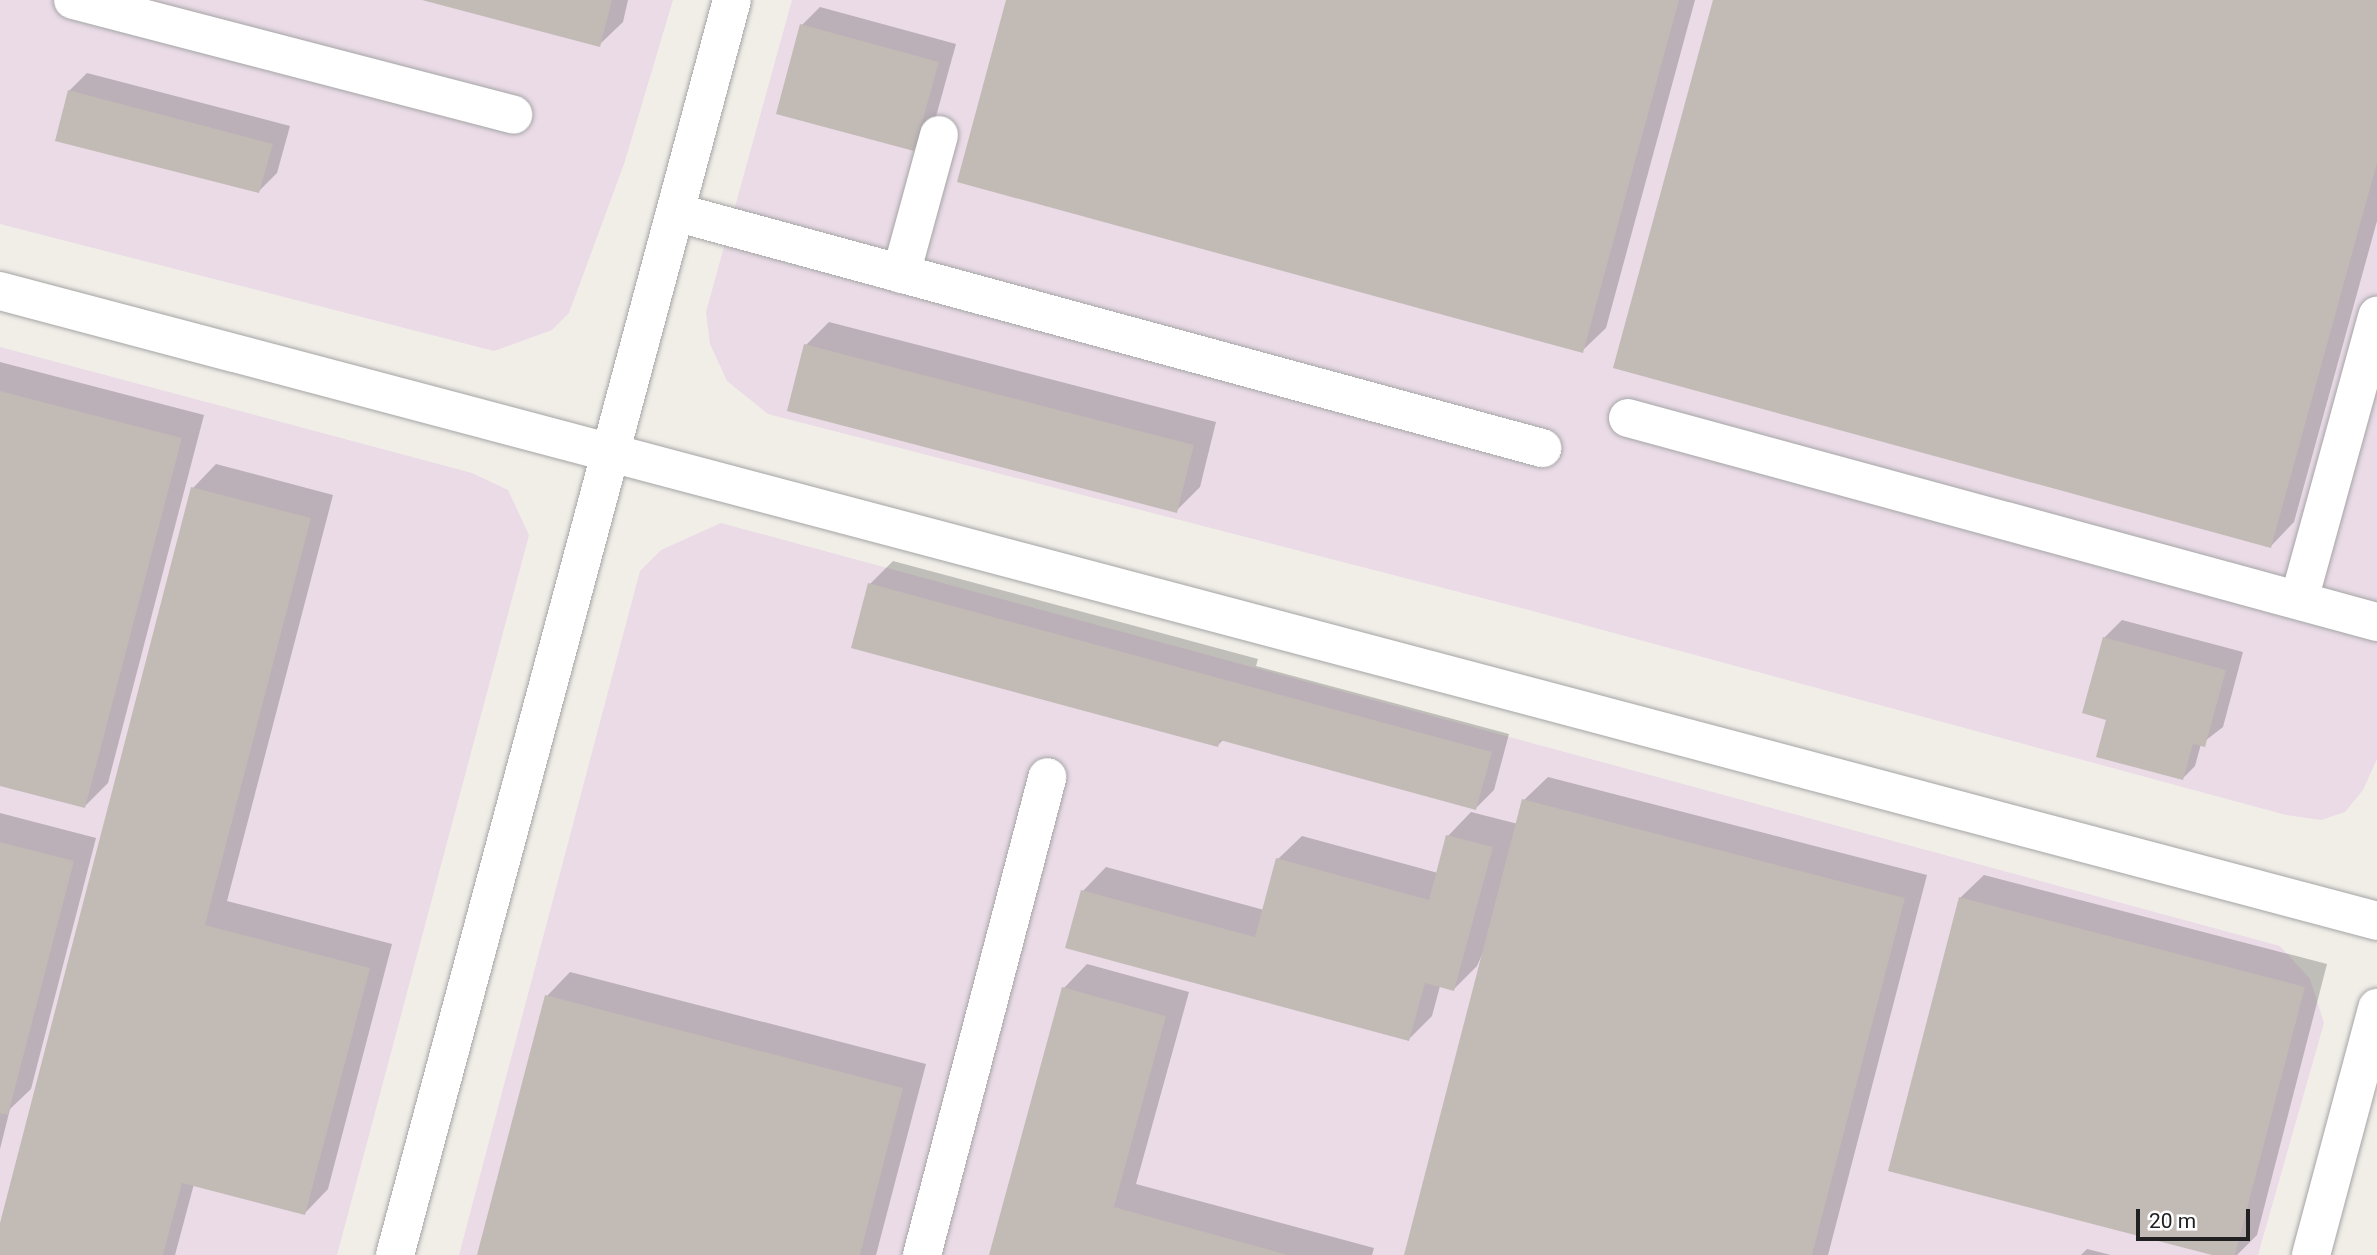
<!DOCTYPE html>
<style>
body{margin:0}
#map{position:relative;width:2377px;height:1255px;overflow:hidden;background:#f1eee8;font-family:Roboto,sans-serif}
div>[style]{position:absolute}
.industrial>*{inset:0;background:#eadbe7}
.shadow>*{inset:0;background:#0003}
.building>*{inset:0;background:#c2bab5}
.roads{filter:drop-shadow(0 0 2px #a5a5a5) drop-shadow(0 0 2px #a5a5a5)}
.minor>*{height:38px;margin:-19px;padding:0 19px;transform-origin:19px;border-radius:19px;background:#fff}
span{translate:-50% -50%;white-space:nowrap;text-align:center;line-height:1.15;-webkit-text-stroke:5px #fff;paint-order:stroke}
.scale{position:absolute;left:2136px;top:1209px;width:114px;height:32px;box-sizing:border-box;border:4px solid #212121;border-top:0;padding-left:9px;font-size:21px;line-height:24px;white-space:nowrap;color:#212121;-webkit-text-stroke:5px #fff;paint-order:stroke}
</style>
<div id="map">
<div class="industrial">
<div style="clip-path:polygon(0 0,673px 0,624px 164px,569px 313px,552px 330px,494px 351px,0 224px)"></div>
<div style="clip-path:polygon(792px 0,2377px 0,2377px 759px,2363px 790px,2345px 812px,2321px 820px,2286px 815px,1529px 610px,768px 414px,727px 381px,710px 344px,706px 312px)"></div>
<div style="clip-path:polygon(0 347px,472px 473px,508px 490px,529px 535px,337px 1255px,0 1255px)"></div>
<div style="clip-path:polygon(721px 523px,2280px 946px,2310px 979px,2324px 1023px,2258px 1255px,459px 1255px,640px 571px,661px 550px)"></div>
</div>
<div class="shadow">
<div style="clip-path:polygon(425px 0,628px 0,623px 22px,599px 45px)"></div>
<div style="clip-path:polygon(1008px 0,1695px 0,1606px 328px,1582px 351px)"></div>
<div style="clip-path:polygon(1715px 0,2377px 0,2377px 221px,2294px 522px,2271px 546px)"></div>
<div style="clip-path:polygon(820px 7px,956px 44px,932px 131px,914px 149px,802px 25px)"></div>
<div style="clip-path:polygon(87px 73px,290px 126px,277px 173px,259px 191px,69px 91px)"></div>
<div style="clip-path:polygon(829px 322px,1216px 422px,1200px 487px,1176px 511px,806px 345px)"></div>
<div style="clip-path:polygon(0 362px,204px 415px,108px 783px,85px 806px,0 784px)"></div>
<div style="clip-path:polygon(216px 464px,333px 495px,227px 901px,392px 944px,328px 1189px,305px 1213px,194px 1184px,175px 1255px,0 1255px,0 1230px,193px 488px)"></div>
<div style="clip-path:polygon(893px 561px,1258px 659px,1256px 666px,1509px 734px,1494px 790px,1476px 808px,1224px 739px,1217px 746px,870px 584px)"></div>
<div style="clip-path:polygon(2122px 620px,2243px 652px,2223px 727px,2201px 744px,2195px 766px,2182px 779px,2107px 721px,2104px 638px)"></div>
<div style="clip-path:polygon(1548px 777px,1927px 875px,1828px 1255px,1406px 1255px,1485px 948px,1477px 966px,1454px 989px,1440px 986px,1432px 1016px,1409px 1039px,1083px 891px,1106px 867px,1264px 910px,1278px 859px,1302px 836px,1438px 873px,1448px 836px,1471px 812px,1518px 824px,1524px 800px)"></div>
<div style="clip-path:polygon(0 813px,96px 838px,31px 1089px,10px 1109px,0 1149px)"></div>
<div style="clip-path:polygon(1984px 875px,2327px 964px,2257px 1235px,2237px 1255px,2219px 1255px,1960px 898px)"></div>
<div style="clip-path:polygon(1087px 964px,1189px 992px,1136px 1184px,1374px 1248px,1372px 1255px,991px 1255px,1064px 988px)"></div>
<div style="clip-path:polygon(570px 972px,926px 1064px,876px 1255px,479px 1255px,547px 996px)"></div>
<div style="clip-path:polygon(2087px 1249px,2111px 1255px,2081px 1255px)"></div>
</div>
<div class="building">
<div style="clip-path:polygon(422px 0,612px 0,600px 47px)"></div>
<div style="clip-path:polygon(1006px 0,1679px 0,1583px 353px,957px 182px)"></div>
<div style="clip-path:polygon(1713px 0,2377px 0,2377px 163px,2271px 548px,1613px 368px)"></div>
<div style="clip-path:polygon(800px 24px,939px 62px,914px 151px,776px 114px)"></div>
<div style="clip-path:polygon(68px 90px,273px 144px,259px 193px,55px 141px)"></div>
<div style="clip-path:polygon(804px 344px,1194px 445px,1177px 513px,787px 411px)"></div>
<div style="clip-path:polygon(0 391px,182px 438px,85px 808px,0 786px)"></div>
<div style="clip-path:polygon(191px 487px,311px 518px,205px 925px,370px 968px,305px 1215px,182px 1183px,163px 1255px,0 1255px,0 1223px)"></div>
<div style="clip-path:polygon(868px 583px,1492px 752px,1476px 810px,1220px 740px,1218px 747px,851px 648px)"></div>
<div style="clip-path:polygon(2103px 637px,2226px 670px,2205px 747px,2193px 744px,2183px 780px,2096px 757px,2106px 720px,2082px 713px)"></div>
<div style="clip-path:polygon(1522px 799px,1905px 898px,1812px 1255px,1404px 1255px)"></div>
<div style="clip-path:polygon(1446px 835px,1493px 847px,1454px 991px,1425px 983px,1409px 1041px,1065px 948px,1081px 890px,1255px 937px,1276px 858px,1429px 900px)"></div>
<div style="clip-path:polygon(0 842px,74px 861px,8px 1115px,0 1113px)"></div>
<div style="clip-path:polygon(1959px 897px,2305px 987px,2235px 1255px,2212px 1255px,1888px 1171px)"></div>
<div style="clip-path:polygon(1062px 987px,1166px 1016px,1114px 1207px,1288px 1255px,989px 1255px)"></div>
<div style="clip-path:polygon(545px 995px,903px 1088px,860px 1255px,477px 1255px)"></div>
</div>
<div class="roads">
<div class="minor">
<div style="left:73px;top:0;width:455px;rotate:14.6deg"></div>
<div style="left:675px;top:212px;width:899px;rotate:15.23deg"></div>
<div style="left:901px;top:274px;width:144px;rotate:-74.7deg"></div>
<div style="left:0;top:291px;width:2459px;rotate:14.84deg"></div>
<div style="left:1628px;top:418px;width:776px;rotate:15.24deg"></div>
<div style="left:2299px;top:600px;width:295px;rotate:-74.6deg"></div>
<div style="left:395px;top:1255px;width:1299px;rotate:-74.97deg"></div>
<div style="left:922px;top:1255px;width:494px;rotate:-75.3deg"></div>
<div style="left:2311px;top:1255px;width:256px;rotate:-75deg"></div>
</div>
</div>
<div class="scale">20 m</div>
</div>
